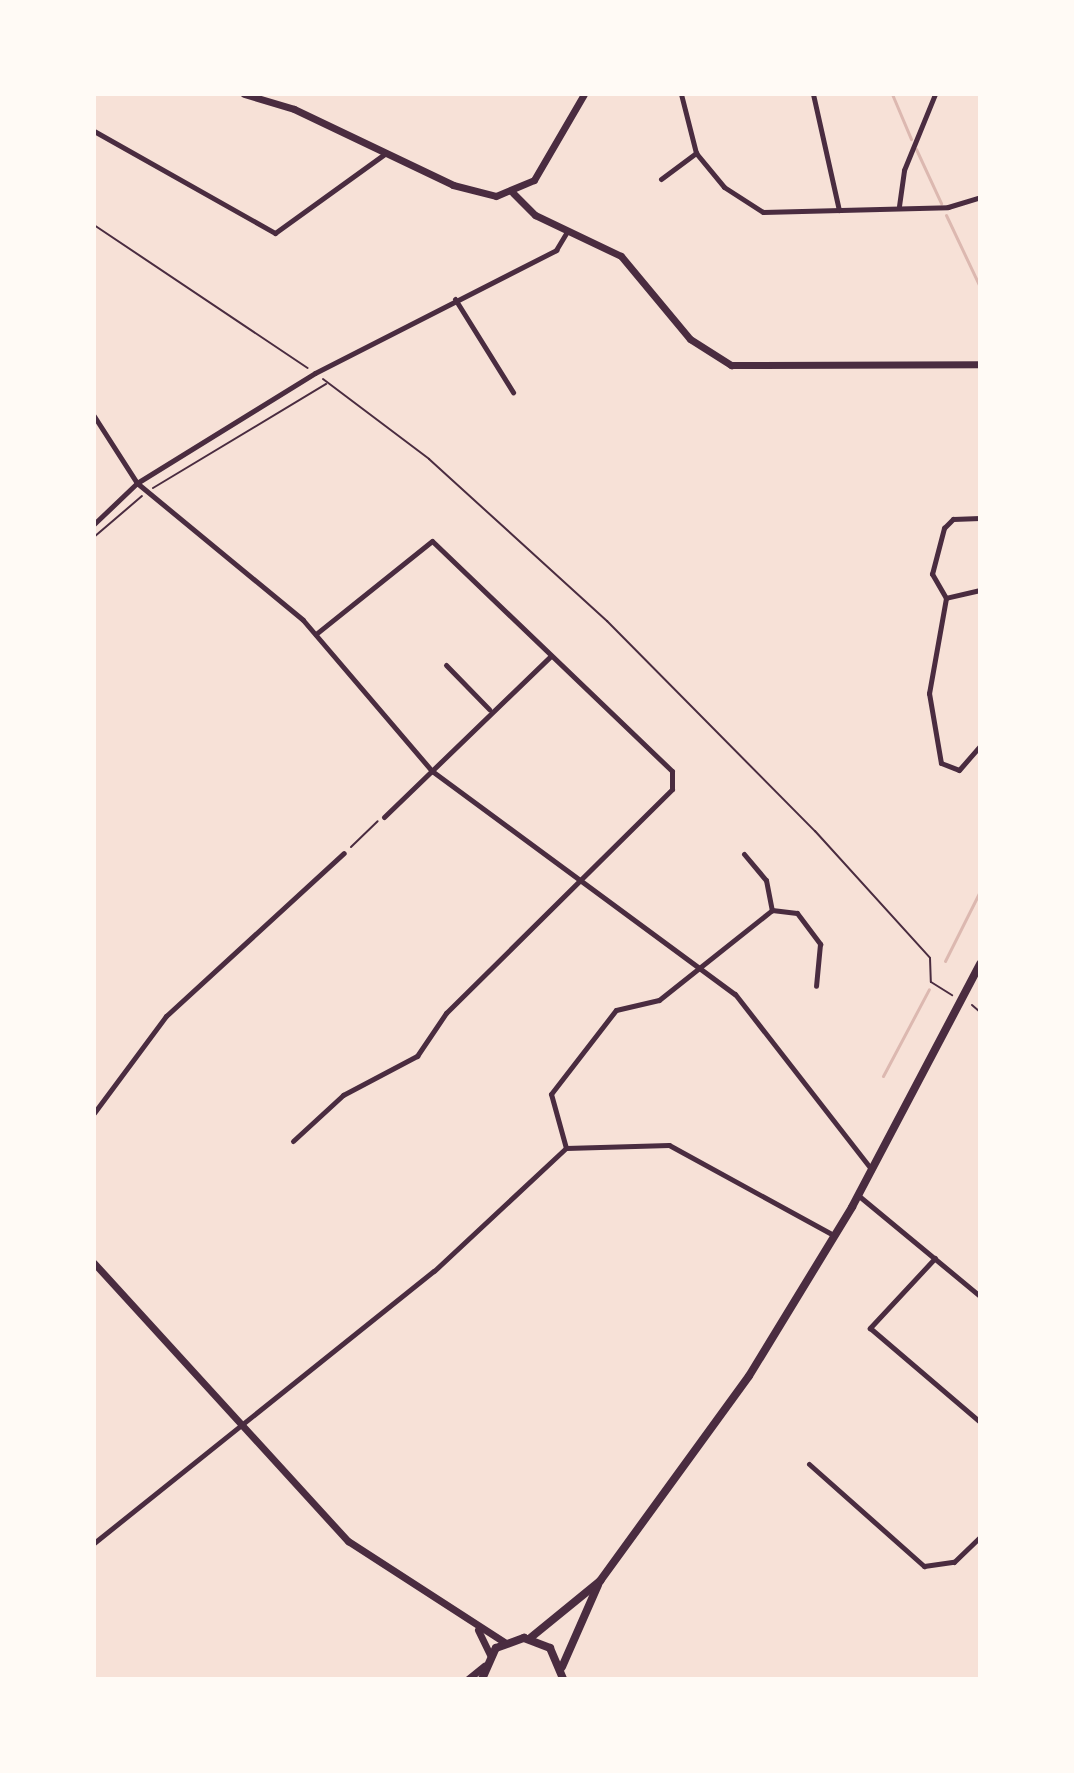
<!DOCTYPE html>
<style>
body{margin:0}
#map{position:relative;width:1074px;height:1773px;overflow:hidden;background:#f7e1d7;font-family:Quicksand,sans-serif}
div>[style]{position:absolute}
.stream>*{height:3px;margin:-1.5px;padding:0 1.5px;transform-origin:1.5px;border-radius:1.5px;background:#dcb8b0}
.path>*{height:2px;margin:-1px;padding:0 1px;transform-origin:1px;border-radius:1px;background:#4a2c40}
.minor>*{height:5px;margin:-2.5px;padding:0 2.5px;transform-origin:2.5px;border-radius:2.5px;background:#4a2c40}
.tertiary>*{height:7px;margin:-3.5px;padding:0 3.5px;transform-origin:3.5px;border-radius:3.5px;background:#4a2c40}
.primary>*{height:8px;margin:-4px;padding:0 4px;transform-origin:4px;border-radius:4px;background:#4a2c40}
span{translate:-50% -50%;white-space:nowrap;text-align:center;line-height:1.15;-webkit-text-stroke:6px #fffaf5;paint-order:stroke}
.frame{position:absolute;inset:0;border:96px solid #fffaf5;pointer-events:none}
</style>
<div id="map">
<div class="stream">
<div style="left:892px;top:94px;width:49px;rotate:67.1deg"></div>
<div style="left:916px;top:149px;width:60px;rotate:65.2deg"></div>
<div style="left:946px;top:215px;width:80px;rotate:64.7deg"></div>
<div style="left:945px;top:961px;width:78px;rotate:-63.4deg"></div>
<div style="left:883px;top:1076px;width:98px;rotate:-62.1deg"></div>
</div>
<div class="path">
<div style="left:94px;top:225px;width:257px;rotate:33.8deg"></div>
<div style="left:323px;top:379px;width:133px;rotate:37deg"></div>
<div style="left:429px;top:459px;width:241px;rotate:42.3deg"></div>
<div style="left:607px;top:621px;width:296px;rotate:45.3deg"></div>
<div style="left:815px;top:831px;width:171px;rotate:47.8deg"></div>
<div style="left:930px;top:958px;width:24px;rotate:88deg"></div>
<div style="left:931px;top:982px;width:25px;rotate:32deg"></div>
<div style="left:153px;top:488px;width:202px;rotate:-31deg"></div>
<div style="left:94px;top:537px;width:63px;rotate:-40.5deg"></div>
<div style="left:351px;top:847px;width:37px;rotate:-44deg"></div>
<div style="left:972px;top:1005px;width:11px;rotate:41deg"></div>
</div>
<div class="minor">
<div style="left:681px;top:94px;width:61px;rotate:75.7deg"></div>
<div style="left:696px;top:153px;width:44px;rotate:50.5deg"></div>
<div style="left:724px;top:187px;width:46px;rotate:32.7deg"></div>
<div style="left:763px;top:212px;width:185px;rotate:-1.5deg"></div>
<div style="left:948px;top:207px;width:34px;rotate:-17deg"></div>
<div style="left:813px;top:94px;width:119px;rotate:77.4deg"></div>
<div style="left:94px;top:131px;width:208px;rotate:29.4deg"></div>
<div style="left:275px;top:233px;width:137px;rotate:-35.8deg"></div>
<div style="left:661px;top:179px;width:44px;rotate:-36.6deg"></div>
<div style="left:899px;top:206px;width:36px;rotate:-82deg"></div>
<div style="left:904px;top:170px;width:82px;rotate:-67.8deg"></div>
<div style="left:455px;top:299px;width:110px;rotate:58.1deg"></div>
<div style="left:94px;top:416px;width:80px;rotate:57.3deg"></div>
<div style="left:137px;top:483px;width:215px;rotate:39.5deg"></div>
<div style="left:303px;top:620px;width:199px;rotate:49.5deg"></div>
<div style="left:432px;top:771px;width:376px;rotate:36.4deg"></div>
<div style="left:735px;top:994px;width:223px;rotate:52.1deg"></div>
<div style="left:94px;top:524px;width:59px;rotate:-43.6deg"></div>
<div style="left:137px;top:483px;width:209px;rotate:-31.7deg"></div>
<div style="left:315px;top:373px;width:271px;rotate:-27deg"></div>
<div style="left:556px;top:250px;width:23px;rotate:-59deg"></div>
<div style="left:980px;top:590px;width:35px;rotate:167deg"></div>
<div style="left:946px;top:598px;width:97px;rotate:100.1deg"></div>
<div style="left:929px;top:693px;width:71px;rotate:80.3deg"></div>
<div style="left:941px;top:763px;width:19px;rotate:21deg"></div>
<div style="left:959px;top:770px;width:32px;rotate:-49deg"></div>
<div style="left:946px;top:598px;width:28px;rotate:-120deg"></div>
<div style="left:932px;top:574px;width:48px;rotate:-75.4deg"></div>
<div style="left:944px;top:528px;width:13px;rotate:-45deg"></div>
<div style="left:953px;top:519px;width:27px;rotate:-2deg"></div>
<div style="left:446px;top:665px;width:62px;rotate:45.7deg"></div>
<div style="left:384px;top:817px;width:232px;rotate:-44deg"></div>
<div style="left:744px;top:854px;width:34px;rotate:50deg"></div>
<div style="left:766px;top:880px;width:31px;rotate:79deg"></div>
<div style="left:94px;top:1113px;width:121px;rotate:-53.4deg"></div>
<div style="left:166px;top:1016px;width:241px;rotate:-42.5deg"></div>
<div style="left:293px;top:1141px;width:68px;rotate:-42.6deg"></div>
<div style="left:343px;top:1095px;width:84px;rotate:-27.8deg"></div>
<div style="left:417px;top:1056px;width:52px;rotate:-56deg"></div>
<div style="left:446px;top:1013px;width:318px;rotate:-44.7deg"></div>
<div style="left:672px;top:789px;width:18px;rotate:-90deg"></div>
<div style="left:672px;top:771px;width:332px;rotate:-136.2deg"></div>
<div style="left:432px;top:541px;width:149px;rotate:141.3deg"></div>
<div style="left:566px;top:1148px;width:56px;rotate:-105.5deg"></div>
<div style="left:551px;top:1094px;width:106px;rotate:-52.3deg"></div>
<div style="left:616px;top:1010px;width:44px;rotate:-13.1deg"></div>
<div style="left:659px;top:1000px;width:144px;rotate:-38.5deg"></div>
<div style="left:772px;top:910px;width:25px;rotate:7deg"></div>
<div style="left:797px;top:913px;width:39px;rotate:53deg"></div>
<div style="left:820px;top:944px;width:42px;rotate:95.4deg"></div>
<div style="left:859px;top:1196px;width:157px;rotate:39.6deg"></div>
<div style="left:935px;top:1258px;width:96px;rotate:132.9deg"></div>
<div style="left:870px;top:1328px;width:145px;rotate:40.5deg"></div>
<div style="left:809px;top:1464px;width:154px;rotate:41.6deg"></div>
<div style="left:924px;top:1566px;width:30px;rotate:-8deg"></div>
<div style="left:954px;top:1562px;width:36px;rotate:-44deg"></div>
<div style="left:94px;top:1543px;width:435px;rotate:-38.7deg"></div>
<div style="left:434px;top:1271px;width:180px;rotate:-43deg"></div>
<div style="left:566px;top:1148px;width:103px;rotate:-1.7deg"></div>
<div style="left:669px;top:1145px;width:189px;rotate:28.7deg"></div>
</div>
<div class="tertiary">
<div style="left:244px;top:94px;width:52px;rotate:16.7deg"></div>
<div style="left:294px;top:109px;width:176px;rotate:25.5deg"></div>
<div style="left:453px;top:185px;width:44px;rotate:14.3deg"></div>
<div style="left:496px;top:196px;width:41px;rotate:-22.8deg"></div>
<div style="left:534px;top:180px;width:99px;rotate:-59.8deg"></div>
<div style="left:513px;top:193px;width:31px;rotate:45deg"></div>
<div style="left:535px;top:215px;width:95px;rotate:25.5deg"></div>
<div style="left:621px;top:256px;width:108px;rotate:50.3deg"></div>
<div style="left:690px;top:339px;width:49px;rotate:32.4deg"></div>
<div style="left:731px;top:365px;width:249px;rotate:-0.2deg"></div>
<div style="left:94px;top:1263px;width:377px;rotate:47.6deg"></div>
<div style="left:348px;top:1541px;width:186px;rotate:32.9deg"></div>
<div style="left:478px;top:1630px;width:28px;rotate:64deg"></div>
<div style="left:468px;top:1679px;width:21px;rotate:-39deg"></div>
</div>
<div class="primary">
<div style="left:529px;top:1639px;width:92px;rotate:-39.2deg"></div>
<div style="left:600px;top:1581px;width:253px;rotate:-54deg"></div>
<div style="left:749px;top:1376px;width:198px;rotate:-58.6deg"></div>
<div style="left:852px;top:1207px;width:275px;rotate:-62.2deg"></div>
<div style="left:562px;top:1667px;width:90px;rotate:-66.3deg"></div>
<div style="left:482px;top:1679px;width:34px;rotate:-66deg"></div>
<div style="left:496px;top:1648px;width:30px;rotate:-20deg"></div>
<div style="left:524px;top:1638px;width:28px;rotate:21deg"></div>
<div style="left:550px;top:1648px;width:34px;rotate:67deg"></div>
</div>
<div class="frame"></div>
</div>
